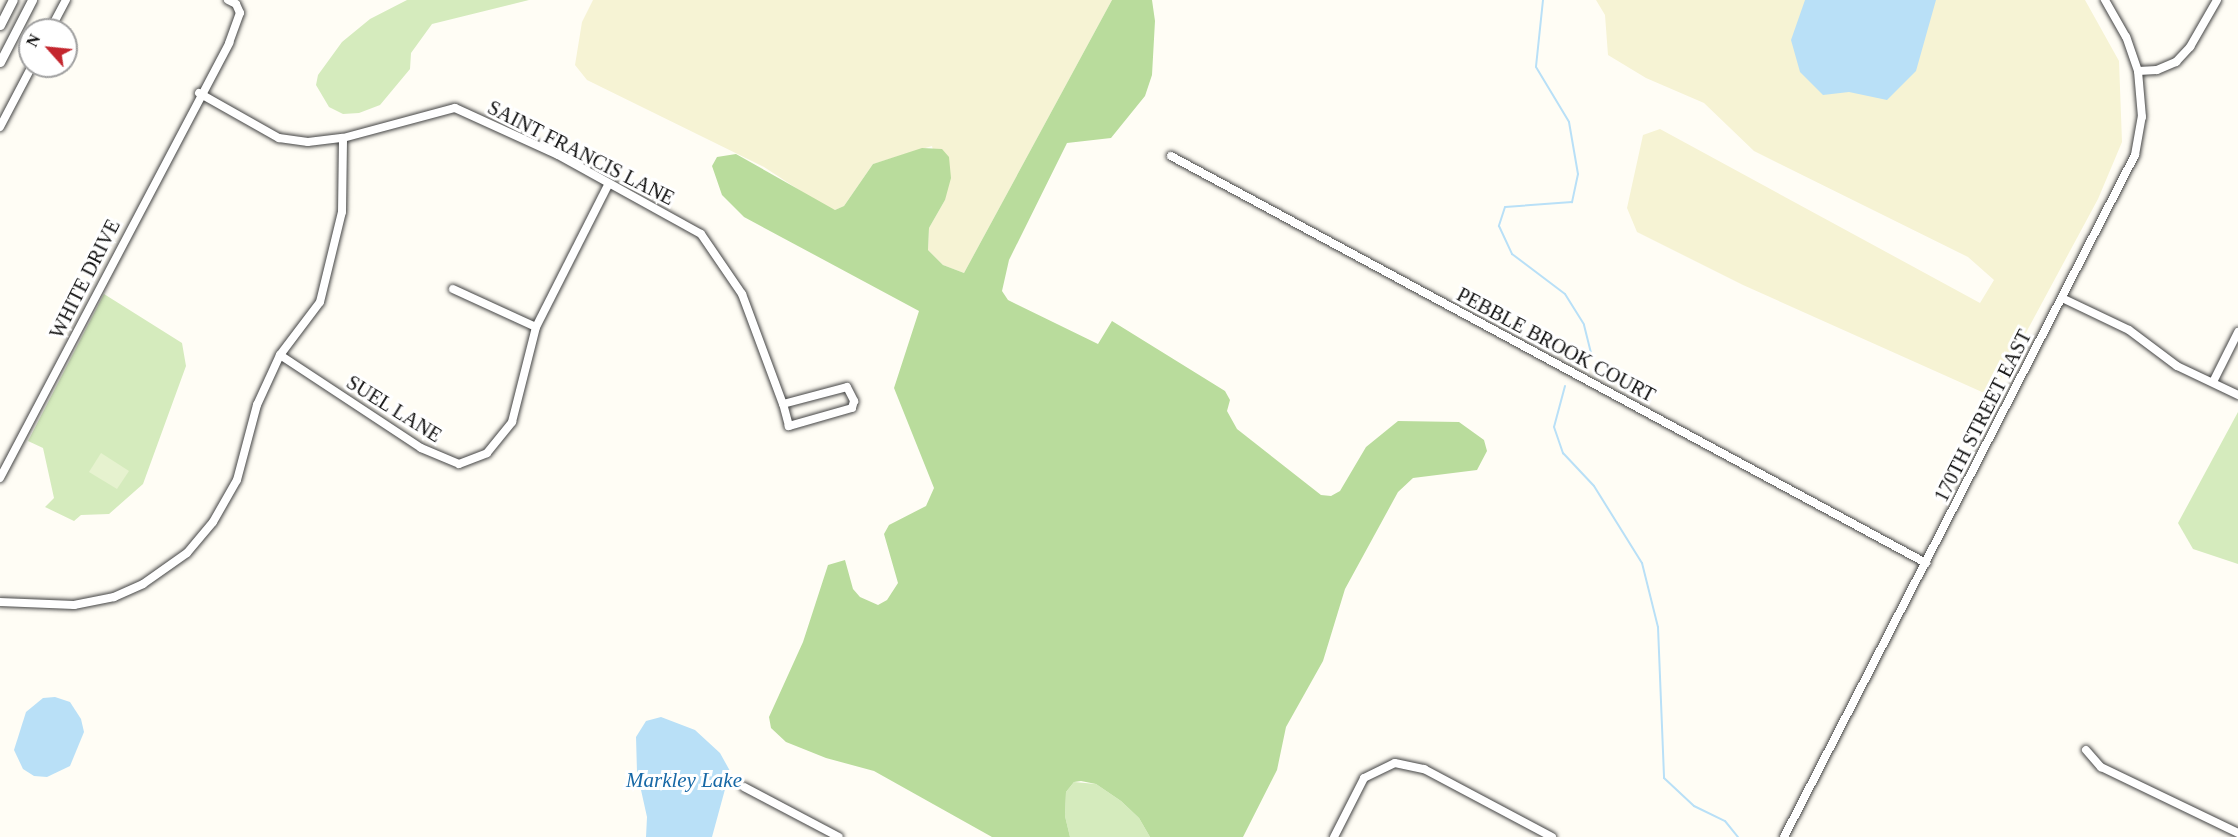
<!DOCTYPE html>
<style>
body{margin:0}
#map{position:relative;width:2238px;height:837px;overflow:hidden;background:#fffdf5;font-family:"Times New Roman",serif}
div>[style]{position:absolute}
.farmland>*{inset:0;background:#f6f3d4}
.green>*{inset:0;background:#d5ebbd}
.forest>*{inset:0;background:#b9dc9c}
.pitch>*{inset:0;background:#e6f2cf}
.water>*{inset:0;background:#b9e0f7}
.stream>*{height:2px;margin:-1px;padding:0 1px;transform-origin:1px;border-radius:1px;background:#b9e0f7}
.roads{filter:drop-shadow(0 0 2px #444) drop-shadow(0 0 2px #444)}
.minor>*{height:8px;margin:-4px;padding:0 4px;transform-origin:4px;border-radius:4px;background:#fff}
.tertiary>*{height:9px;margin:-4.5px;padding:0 4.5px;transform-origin:4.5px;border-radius:4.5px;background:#fff}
span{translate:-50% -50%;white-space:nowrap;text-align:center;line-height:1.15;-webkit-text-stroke:6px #fff;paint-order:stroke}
.street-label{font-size:20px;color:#111}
.water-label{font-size:21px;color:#1768a6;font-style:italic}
.north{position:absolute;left:18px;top:18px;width:60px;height:60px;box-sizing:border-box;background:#fff;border:2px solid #a0a0a0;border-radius:50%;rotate:297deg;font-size:16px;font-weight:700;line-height:24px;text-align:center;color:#111}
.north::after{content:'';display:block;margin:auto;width:21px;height:27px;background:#c4262e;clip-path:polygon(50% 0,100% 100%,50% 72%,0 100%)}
</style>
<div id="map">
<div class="farmland">
<div style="clip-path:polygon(593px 0,1112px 0,964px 273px,943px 265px,928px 250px,929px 228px,945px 200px,932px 146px,873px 164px,844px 206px,835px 210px,825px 207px,764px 167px,587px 80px,575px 65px,582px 22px)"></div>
<div style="clip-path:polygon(1596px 0,2085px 0,2119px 61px,2122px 142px,2098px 199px,1995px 390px,1982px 392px,1743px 285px,1637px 232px,1627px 208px,1643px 135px,1660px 129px,1980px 303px,1994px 280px,1968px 257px,1754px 151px,1704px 103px,1646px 78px,1608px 55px,1605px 15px)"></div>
</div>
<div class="green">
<div style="clip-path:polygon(407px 0,529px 0,432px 24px,411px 53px,410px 69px,380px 105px,359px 113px,343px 114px,329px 107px,316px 85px,318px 75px,342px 42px,370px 19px)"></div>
<div style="clip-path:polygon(104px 294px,182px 343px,186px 366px,143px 484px,109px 514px,81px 515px,74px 521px,45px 507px,54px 498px,43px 448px,28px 441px)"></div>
<div style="clip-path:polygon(2238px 412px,2238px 564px,2193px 549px,2178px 523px)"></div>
<div style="clip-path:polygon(1074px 782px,1096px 784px,1121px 801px,1139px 818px,1150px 837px,1070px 837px,1065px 816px,1066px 792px)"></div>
</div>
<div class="forest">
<div style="clip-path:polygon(1112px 0,1152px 0,1155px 21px,1152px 75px,1145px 96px,1111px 138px,1067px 143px,1009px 260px,1002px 291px,1008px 300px,1098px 344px,1112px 321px,1225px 391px,1230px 400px,1227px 411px,1237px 429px,1321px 495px,1331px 496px,1340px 491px,1366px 447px,1398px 421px,1459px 422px,1484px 440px,1487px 451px,1477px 470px,1413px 478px,1398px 492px,1345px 589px,1323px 661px,1286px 727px,1277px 770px,1243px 837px,1150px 837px,1139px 818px,1121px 801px,1096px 784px,1081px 781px,1074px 782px,1066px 792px,1065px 816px,1070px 837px,992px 837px,874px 771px,826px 758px,786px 742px,771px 728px,769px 717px,803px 642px,828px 565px,845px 560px,853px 589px,860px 597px,878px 605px,887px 600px,898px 583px,884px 534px,889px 525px,926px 506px,934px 488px,894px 388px,919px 311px,744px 217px,722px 195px,712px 166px,717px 157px,736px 154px,835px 210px,844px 206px,873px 164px,922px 148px,942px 149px,949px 157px,951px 178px,945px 200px,929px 228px,928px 250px,943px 265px,964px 273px)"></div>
</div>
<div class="pitch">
<div style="clip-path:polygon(101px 453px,129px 471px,117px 489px,89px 472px)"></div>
</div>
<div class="water">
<div style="clip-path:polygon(1805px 0,1936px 0,1916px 71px,1887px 100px,1849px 92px,1823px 95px,1800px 72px,1791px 40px)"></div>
<div style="clip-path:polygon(55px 697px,70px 702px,81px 719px,84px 732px,70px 766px,47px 777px,34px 776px,23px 769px,14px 750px,26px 712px,43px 698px)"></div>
<div style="clip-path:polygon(661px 717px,695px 730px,720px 753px,730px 771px,712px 837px,646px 837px,647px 817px,637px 772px,636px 737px,646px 721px)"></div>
</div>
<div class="stream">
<div style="left:1543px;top:0;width:67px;rotate:96deg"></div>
<div style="left:1536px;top:67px;width:64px;rotate:59deg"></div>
<div style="left:1569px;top:122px;width:53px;rotate:80.2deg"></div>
<div style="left:1578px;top:174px;width:29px;rotate:102deg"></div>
<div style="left:1572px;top:202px;width:67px;rotate:175.7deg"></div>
<div style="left:1505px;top:207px;width:20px;rotate:108deg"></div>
<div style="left:1499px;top:226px;width:31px;rotate:65deg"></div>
<div style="left:1512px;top:254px;width:66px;rotate:37deg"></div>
<div style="left:1565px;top:294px;width:36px;rotate:58deg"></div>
<div style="left:1584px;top:325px;width:30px;rotate:76deg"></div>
<div style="left:1565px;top:386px;width:42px;rotate:105deg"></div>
<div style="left:1554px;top:427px;width:28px;rotate:71deg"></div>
<div style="left:1563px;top:453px;width:45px;rotate:46.8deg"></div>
<div style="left:1594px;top:486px;width:91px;rotate:58.1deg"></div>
<div style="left:1642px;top:563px;width:66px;rotate:76deg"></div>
<div style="left:1658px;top:627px;width:151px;rotate:87.7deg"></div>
<div style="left:1664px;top:778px;width:41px;rotate:43deg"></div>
<div style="left:1694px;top:806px;width:34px;rotate:26deg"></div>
<div style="left:1725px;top:821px;width:21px;rotate:51deg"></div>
</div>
<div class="roads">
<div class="minor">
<div style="left:50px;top:30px;width:34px;rotate:-62deg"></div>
<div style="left:2138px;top:71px;width:19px;rotate:-3deg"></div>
<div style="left:2157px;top:70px;width:21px;rotate:-23deg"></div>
<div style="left:2176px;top:62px;width:21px;rotate:-47deg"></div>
<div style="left:2190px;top:47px;width:54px;rotate:-60.1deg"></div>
<div style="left:199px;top:93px;width:92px;rotate:29.4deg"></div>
<div style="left:279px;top:138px;width:29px;rotate:8deg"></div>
<div style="left:308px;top:142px;width:35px;rotate:-7deg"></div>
<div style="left:343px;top:138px;width:116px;rotate:-15deg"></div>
<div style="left:455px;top:108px;width:113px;rotate:24.5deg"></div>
<div style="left:558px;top:155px;width:163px;rotate:28.9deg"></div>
<div style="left:701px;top:234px;width:73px;rotate:55.7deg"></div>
<div style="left:742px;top:294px;width:117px;rotate:69.6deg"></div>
<div style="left:783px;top:404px;width:66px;rotate:-14.9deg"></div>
<div style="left:847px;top:387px;width:16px;rotate:63deg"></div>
<div style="left:854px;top:401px;width:7px;rotate:106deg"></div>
<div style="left:852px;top:408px;width:66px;rotate:164.1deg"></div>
<div style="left:789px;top:426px;width:23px;rotate:-105deg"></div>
<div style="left:0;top:127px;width:69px;rotate:-62.3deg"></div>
<div style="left:1171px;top:156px;width:858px;rotate:28.33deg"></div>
<div style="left:453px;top:289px;width:91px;rotate:24.6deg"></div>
<div style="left:2062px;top:298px;width:74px;rotate:25.5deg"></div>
<div style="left:2129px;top:330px;width:60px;rotate:36.9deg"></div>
<div style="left:2177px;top:366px;width:68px;rotate:25.4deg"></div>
<div style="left:280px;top:355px;width:169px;rotate:33.4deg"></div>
<div style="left:421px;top:448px;width:41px;rotate:22.8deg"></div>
<div style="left:459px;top:464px;width:30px;rotate:-21deg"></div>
<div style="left:487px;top:453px;width:40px;rotate:-51deg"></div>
<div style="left:512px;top:422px;width:98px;rotate:-75.8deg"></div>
<div style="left:536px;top:327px;width:161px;rotate:-63.1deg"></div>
<div style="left:2213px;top:382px;width:56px;rotate:-63.4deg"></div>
<div style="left:0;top:478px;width:492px;rotate:-62.2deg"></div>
<div style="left:229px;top:43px;width:32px;rotate:-70deg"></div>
<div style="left:240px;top:13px;width:10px;rotate:-114deg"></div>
<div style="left:236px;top:4px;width:9px;rotate:-153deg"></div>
<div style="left:0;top:602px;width:74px;rotate:2.3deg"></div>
<div style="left:74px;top:605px;width:41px;rotate:-11.3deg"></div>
<div style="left:114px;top:597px;width:32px;rotate:-24deg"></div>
<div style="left:143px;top:584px;width:54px;rotate:-35.2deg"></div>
<div style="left:187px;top:553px;width:40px;rotate:-50deg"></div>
<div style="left:213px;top:522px;width:48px;rotate:-60.3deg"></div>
<div style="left:237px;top:480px;width:78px;rotate:-75.1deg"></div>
<div style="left:257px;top:405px;width:55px;rotate:-65.3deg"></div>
<div style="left:280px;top:355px;width:66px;rotate:-53deg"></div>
<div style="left:320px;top:302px;width:93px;rotate:-76.3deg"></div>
<div style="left:342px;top:212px;width:74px;rotate:-89.2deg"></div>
<div style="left:2086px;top:750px;width:23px;rotate:49deg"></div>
<div style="left:2101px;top:767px;width:152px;rotate:25.7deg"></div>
<div style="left:744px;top:787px;width:107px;rotate:27.8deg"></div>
<div style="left:1334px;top:837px;width:66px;rotate:-63deg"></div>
<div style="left:1364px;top:778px;width:34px;rotate:-26deg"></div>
<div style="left:1395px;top:763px;width:30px;rotate:12deg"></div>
<div style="left:1424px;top:769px;width:145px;rotate:28deg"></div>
<div style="left:1784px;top:837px;width:767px;rotate:-62.77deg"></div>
<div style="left:2135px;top:155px;width:39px;rotate:-80deg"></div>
<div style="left:2142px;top:117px;width:46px;rotate:-95deg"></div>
<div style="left:2138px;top:71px;width:36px;rotate:-109deg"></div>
<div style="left:2126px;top:37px;width:43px;rotate:-119.6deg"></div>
</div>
<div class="tertiary">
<div style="left:0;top:25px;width:28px;rotate:-63deg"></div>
<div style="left:0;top:62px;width:70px;rotate:-62.7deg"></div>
</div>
</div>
<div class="street-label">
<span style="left:581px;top:153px;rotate:27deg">SAINT FRANCIS LANE</span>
<span style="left:85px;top:279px;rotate:-63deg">WHITE DRIVE</span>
<span style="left:1556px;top:345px;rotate:28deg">PEBBLE BROOK COURT</span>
<span style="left:394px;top:409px;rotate:32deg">SUEL LANE</span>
<span style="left:1983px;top:416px;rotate:-63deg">170TH STREET EAST</span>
</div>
<div class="water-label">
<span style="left:684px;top:780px">Markley Lake</span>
</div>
<div class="north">N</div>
</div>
